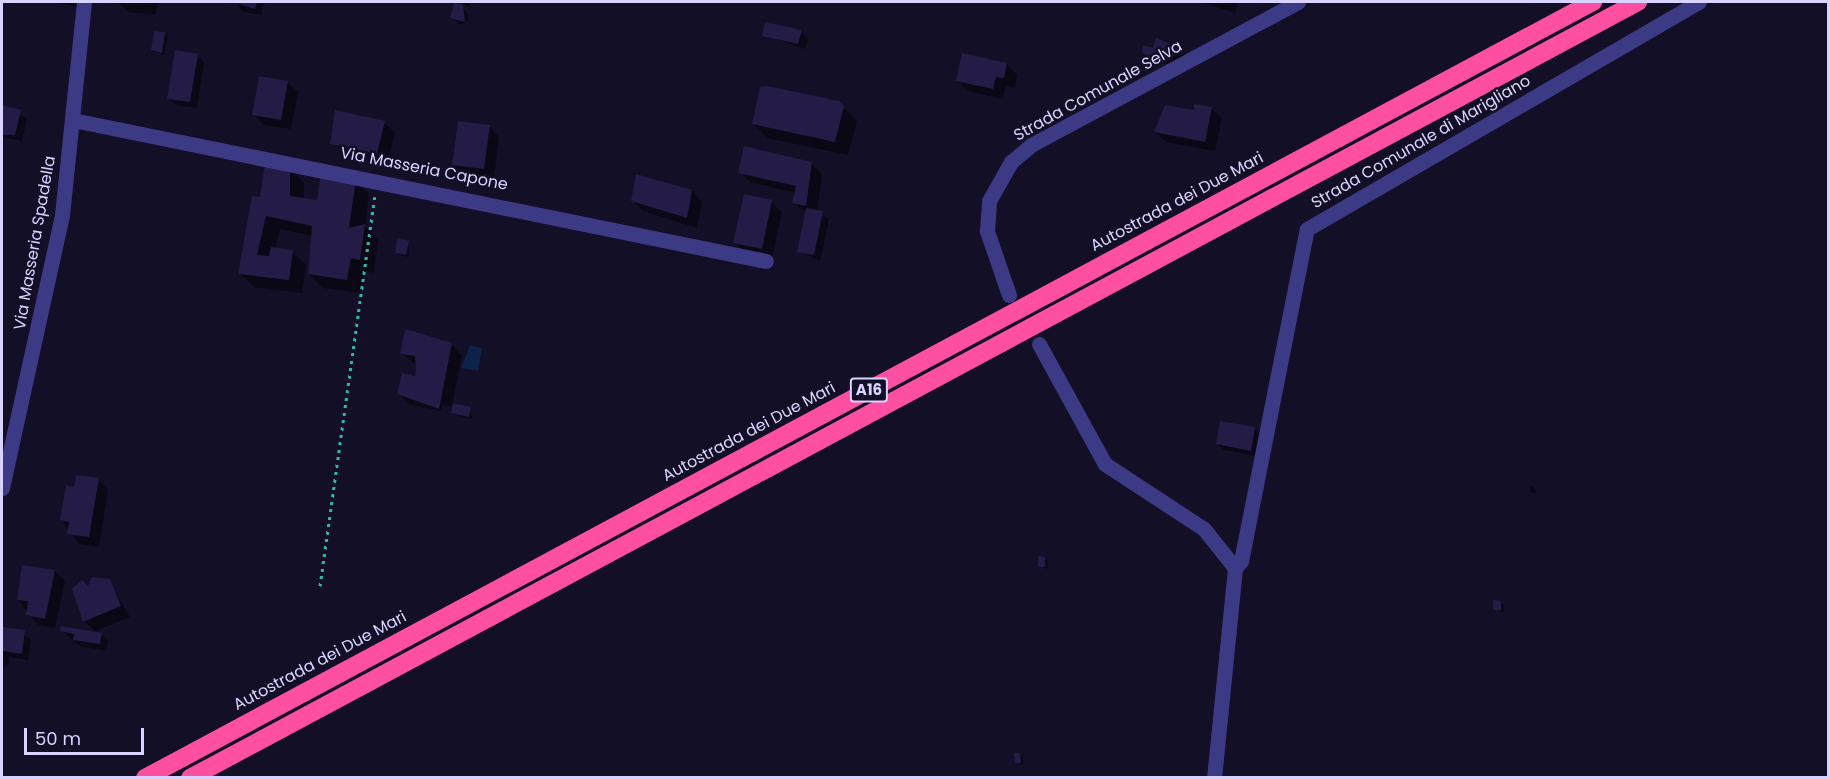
<!DOCTYPE html>
<style>
body{margin:0}
#map{position:relative;width:1830px;height:779px;overflow:hidden;background:#130f26;font-family:Poppins,sans-serif}
div>[style]{position:absolute}
.water>*{inset:0;background:#0c2248}
.shadow>*{inset:0;background:#0007}
.round{border-radius:50%}
.building>*{inset:0;background:#241b47}
.path>*{height:3px;margin-top:-1.5px;transform-origin:0;background:repeating-linear-gradient(90deg,#2fb8b0 0 3px,transparent 0 7.5px)}
.minor>*{height:15px;margin:-7.5px;padding:0 7.5px;transform-origin:7.5px;border-radius:7.5px;background:#3d3a85}
.highway>*{height:18px;margin:-9px;padding:0 9px;transform-origin:9px;border-radius:9px;background:#ff4fa3}
span{translate:-50% -50%;white-space:nowrap;text-align:center;line-height:1.15;-webkit-text-stroke:5px #130f26;paint-order:stroke}
.shield-label span{padding:2px 4px;background:#130f26;border:2px solid;border-radius:4px;-webkit-text-stroke-width:0}
.shield-label{font-size:15px;color:#d9d4ff;font-weight:700}
.street-label{font-size:16px;color:#d9d4ff}
.frame{position:absolute;inset:0;border:3px solid #d9d4ff;pointer-events:none}
.scale{position:absolute;left:24px;top:728px;width:120px;height:27px;box-sizing:border-box;border:3px solid #d9d4ff;border-top:0;padding-left:8px;font-size:18px;line-height:21px;white-space:nowrap;color:#d9d4ff;-webkit-text-stroke:4px #130f26;paint-order:stroke}
</style>
<div id="map">
<div class="water">
<div style="clip-path:polygon(470px 345px,482px 348px,478px 371px,461px 368px)"></div>
</div>
<div class="shadow">
<div style="clip-path:polygon(55px 2px,83px 2px,81px 8px)"></div>
<div style="clip-path:polygon(118px 2px,159px 2px,155px 15px,128px 12px)"></div>
<div style="clip-path:polygon(236px 2px,264px 2px,261px 15px,242px 11px)"></div>
<div style="clip-path:polygon(460px 2px,470px 2px,469px 7px)"></div>
<div style="clip-path:polygon(1201px 2px,1238px 2px,1235px 13px)"></div>
<div class="round" style="left:454px;top:10px;width:14px;height:14px"></div>
<div style="clip-path:polygon(801px 31px,808px 38px,805px 49px,764px 35px)"></div>
<div style="clip-path:polygon(165px 34px,168px 37px,164px 55px,152px 49px)"></div>
<div style="clip-path:polygon(1157px 40px,1182px 53px,1188px 59px,1171px 66px,1151px 59px,1144px 52px,1154px 50px)"></div>
<div style="clip-path:polygon(197px 55px,204px 62px,197px 108px,176px 105px,169px 98px)"></div>
<div style="clip-path:polygon(1007px 64px,1017px 75px,1015px 88px,1006px 86px,1003px 99px,968px 91px,957px 81px)"></div>
<div style="clip-path:polygon(287px 82px,298px 92px,291px 129px,264px 125px,254px 114px)"></div>
<div style="clip-path:polygon(838px 102px,857px 121px,848px 155px,767px 138px,753px 124px)"></div>
<div style="clip-path:polygon(2px 106px,27px 118px,22px 141px,2px 137px)"></div>
<div style="clip-path:polygon(1211px 108px,1222px 118px,1215px 151px,1166px 142px,1155px 132px)"></div>
<div style="clip-path:polygon(336px 112px,384px 122px,395px 133px,387px 164px,340px 150px,330px 140px)"></div>
<div style="clip-path:polygon(489px 126px,499px 137px,494px 179px,464px 175px,454px 165px)"></div>
<div style="clip-path:polygon(811px 163px,822px 174px,817px 212px,829px 219px,820px 261px,798px 251px,806px 213px,794px 203px,796px 193px,750px 182px,740px 172px)"></div>
<div style="clip-path:polygon(290px 169px,304px 183px,304px 199px,318px 201px,356px 181px,369px 194px,365px 226px,378px 240px,374px 273px,365px 271px,361px 293px,323px 288px,309px 274px,313px 236px,280px 229px,275px 249px,292px 252px,306px 265px,302px 293px,254px 287px,240px 273px,261px 198px)"></div>
<div style="clip-path:polygon(692px 191px,702px 202px,697px 228px,643px 211px,633px 201px)"></div>
<div style="clip-path:polygon(771px 202px,782px 212px,772px 258px,745px 253px,735px 242px)"></div>
<div style="clip-path:polygon(408px 242px,409px 257px,399px 255px,396px 252px)"></div>
<div style="clip-path:polygon(451px 344px,462px 355px,452px 405px,470px 408px,472px 419px,455px 415px,453px 406px,442px 406px,441px 411px,409px 404px,399px 394px,416px 377px,416px 364px,401px 353px)"></div>
<div style="clip-path:polygon(1254px 429px,1261px 435px,1257px 456px,1224px 450px,1217px 444px)"></div>
<div style="clip-path:polygon(98px 480px,108px 490px,99px 547px,79px 544px,62px 520px,75px 488px)"></div>
<div style="clip-path:polygon(1529px 486px,1533px 486px,1537px 493px,1531px 493px)"></div>
<div style="clip-path:polygon(1044px 558px,1047px 561px,1048px 569px,1039px 566px)"></div>
<div style="clip-path:polygon(55px 571px,65px 581px,55px 628px,38px 625px,18px 600px)"></div>
<div style="clip-path:polygon(109px 581px,130px 617px,95px 631px,84px 621px,88px 588px)"></div>
<div style="clip-path:polygon(1501px 602px,1504px 605px,1504px 612px,1494px 609px)"></div>
<div style="clip-path:polygon(2px 628px,31px 639px,28px 660px,9px 657px,8px 667px,2px 666px)"></div>
<div style="clip-path:polygon(62px 631px,101px 634px,108px 641px,106px 650px,81px 647px)"></div>
<div style="clip-path:polygon(1020px 754px,1023px 757px,1023px 765px,1016px 762px)"></div>
</div>
<div class="building">
<div style="clip-path:polygon(234px 2px,257px 2px,255px 9px)"></div>
<div style="clip-path:polygon(454px 3px,463px 5px,465px 22px,450px 18px)"></div>
<div style="clip-path:polygon(765px 22px,802px 30px,798px 44px,762px 36px)"></div>
<div style="clip-path:polygon(154px 31px,165px 32px,162px 53px,151px 50px)"></div>
<div style="clip-path:polygon(1156px 38px,1176px 46px,1183px 52px,1164px 60px,1142px 53px,1143px 45px,1153px 48px)"></div>
<div style="clip-path:polygon(175px 50px,198px 54px,190px 102px,167px 99px)"></div>
<div style="clip-path:polygon(962px 53px,1007px 63px,1004px 78px,996px 77px,993px 89px,956px 81px)"></div>
<div style="clip-path:polygon(259px 76px,288px 81px,281px 120px,252px 115px)"></div>
<div style="clip-path:polygon(767px 86px,839px 101px,844px 106px,835px 142px,752px 124px,760px 87px)"></div>
<div style="clip-path:polygon(1194px 104px,1212px 107px,1205px 142px,1154px 132px,1165px 105px,1194px 110px)"></div>
<div style="clip-path:polygon(2px 105px,21px 110px,15px 135px,2px 135px)"></div>
<div style="clip-path:polygon(335px 110px,385px 121px,377px 154px,330px 144px)"></div>
<div style="clip-path:polygon(458px 121px,490px 125px,484px 169px,452px 165px)"></div>
<div style="clip-path:polygon(744px 146px,812px 162px,806px 206px,792px 203px,796px 186px,738px 173px)"></div>
<div style="clip-path:polygon(265px 164px,290px 167px,290px 196px,317px 200px,321px 173px,356px 179px,349px 228px,365px 224px,360px 260px,351px 258px,347px 280px,308px 274px,312px 226px,266px 216px,257px 255px,269px 256px,271px 247px,293px 250px,289px 280px,238px 274px,252px 196px,260px 197px)"></div>
<div style="clip-path:polygon(636px 174px,692px 190px,687px 218px,631px 201px)"></div>
<div style="clip-path:polygon(744px 194px,772px 200px,762px 249px,733px 243px)"></div>
<div style="clip-path:polygon(806px 208px,823px 211px,814px 255px,797px 252px)"></div>
<div style="clip-path:polygon(397px 238px,409px 241px,406px 255px,395px 253px)"></div>
<div style="clip-path:polygon(405px 329px,452px 343px,439px 409px,397px 394px,402px 373px,415px 376px,416px 371px,415px 356px,400px 354px)"></div>
<div style="clip-path:polygon(453px 403px,471px 407px,469px 417px,451px 413px)"></div>
<div style="clip-path:polygon(1220px 421px,1255px 427px,1251px 451px,1216px 444px)"></div>
<div style="clip-path:polygon(76px 475px,99px 478px,89px 537px,67px 534px,69px 522px,60px 520px,66px 485px,74px 487px)"></div>
<div style="clip-path:polygon(1038px 556px,1045px 557px,1045px 567px,1038px 567px)"></div>
<div style="clip-path:polygon(22px 565px,55px 570px,45px 619px,26px 615px,28px 601px,17px 600px)"></div>
<div style="clip-path:polygon(92px 577px,110px 579px,121px 606px,83px 622px,72px 589px,82px 580px,88px 586px)"></div>
<div style="clip-path:polygon(1493px 600px,1501px 601px,1501px 610px,1493px 610px)"></div>
<div style="clip-path:polygon(61px 626px,102px 633px,100px 644px,73px 640px,74px 634px,60px 631px)"></div>
<div style="clip-path:polygon(2px 627px,25px 630px,22px 654px,2px 651px)"></div>
<div style="clip-path:polygon(1014px 753px,1020px 753px,1021px 763px,1015px 763px)"></div>
</div>
<div class="path">
<div style="left:320px;top:586px;width:393px;rotate:-82deg"></div>
</div>
<div class="minor">
<div style="left:73px;top:120px;width:707px;rotate:11.5deg"></div>
<div style="left:1009px;top:295px;width:68px;rotate:-109deg"></div>
<div style="left:987px;top:231px;width:30px;rotate:-86deg"></div>
<div style="left:989px;top:201px;width:45px;rotate:-60.6deg"></div>
<div style="left:1011px;top:162px;width:26px;rotate:-40deg"></div>
<div style="left:1031px;top:145px;width:303px;rotate:-28.2deg"></div>
<div style="left:1039px;top:344px;width:137px;rotate:61.2deg"></div>
<div style="left:1105px;top:464px;width:118px;rotate:33.3deg"></div>
<div style="left:1204px;top:529px;width:50px;rotate:51.5deg"></div>
<div style="left:1235px;top:568px;width:211px;rotate:95.7deg"></div>
<div style="left:2px;top:488px;width:280px;rotate:-77.6deg"></div>
<div style="left:62px;top:215px;width:214px;rotate:-84.1deg"></div>
<div style="left:1235px;top:568px;width:9px;rotate:-49deg"></div>
<div style="left:1241px;top:561px;width:338px;rotate:-78.8deg"></div>
<div style="left:1307px;top:229px;width:453px;rotate:-30.1deg"></div>
</div>
<div class="highway">
<div style="left:145px;top:778px;width:1643px;rotate:-28.19deg"></div>
<div style="left:190px;top:778px;width:1643px;rotate:-28.19deg"></div>
</div>
<div class="shield-label">
<span style="left:869px;top:390px">A16</span>
</div>
<div class="street-label">
<span style="left:1098px;top:91px;rotate:-29deg">Strada Comunale Selva</span>
<span style="left:1421px;top:142px;rotate:-30deg">Strada Comunale di Marigliano</span>
<span style="left:424px;top:169px;rotate:11deg">Via Masseria Capone</span>
<span style="left:1177px;top:202px;rotate:-28deg">Autostrada dei Due Mari</span>
<span style="left:35px;top:243px;rotate:-80deg">Via Masseria Spadella</span>
<span style="left:749px;top:432px;rotate:-28deg">Autostrada dei Due Mari</span>
<span style="left:320px;top:661px;rotate:-28deg">Autostrada dei Due Mari</span>
</div>
<div class="frame"></div>
<div class="scale">50 m</div>
</div>
